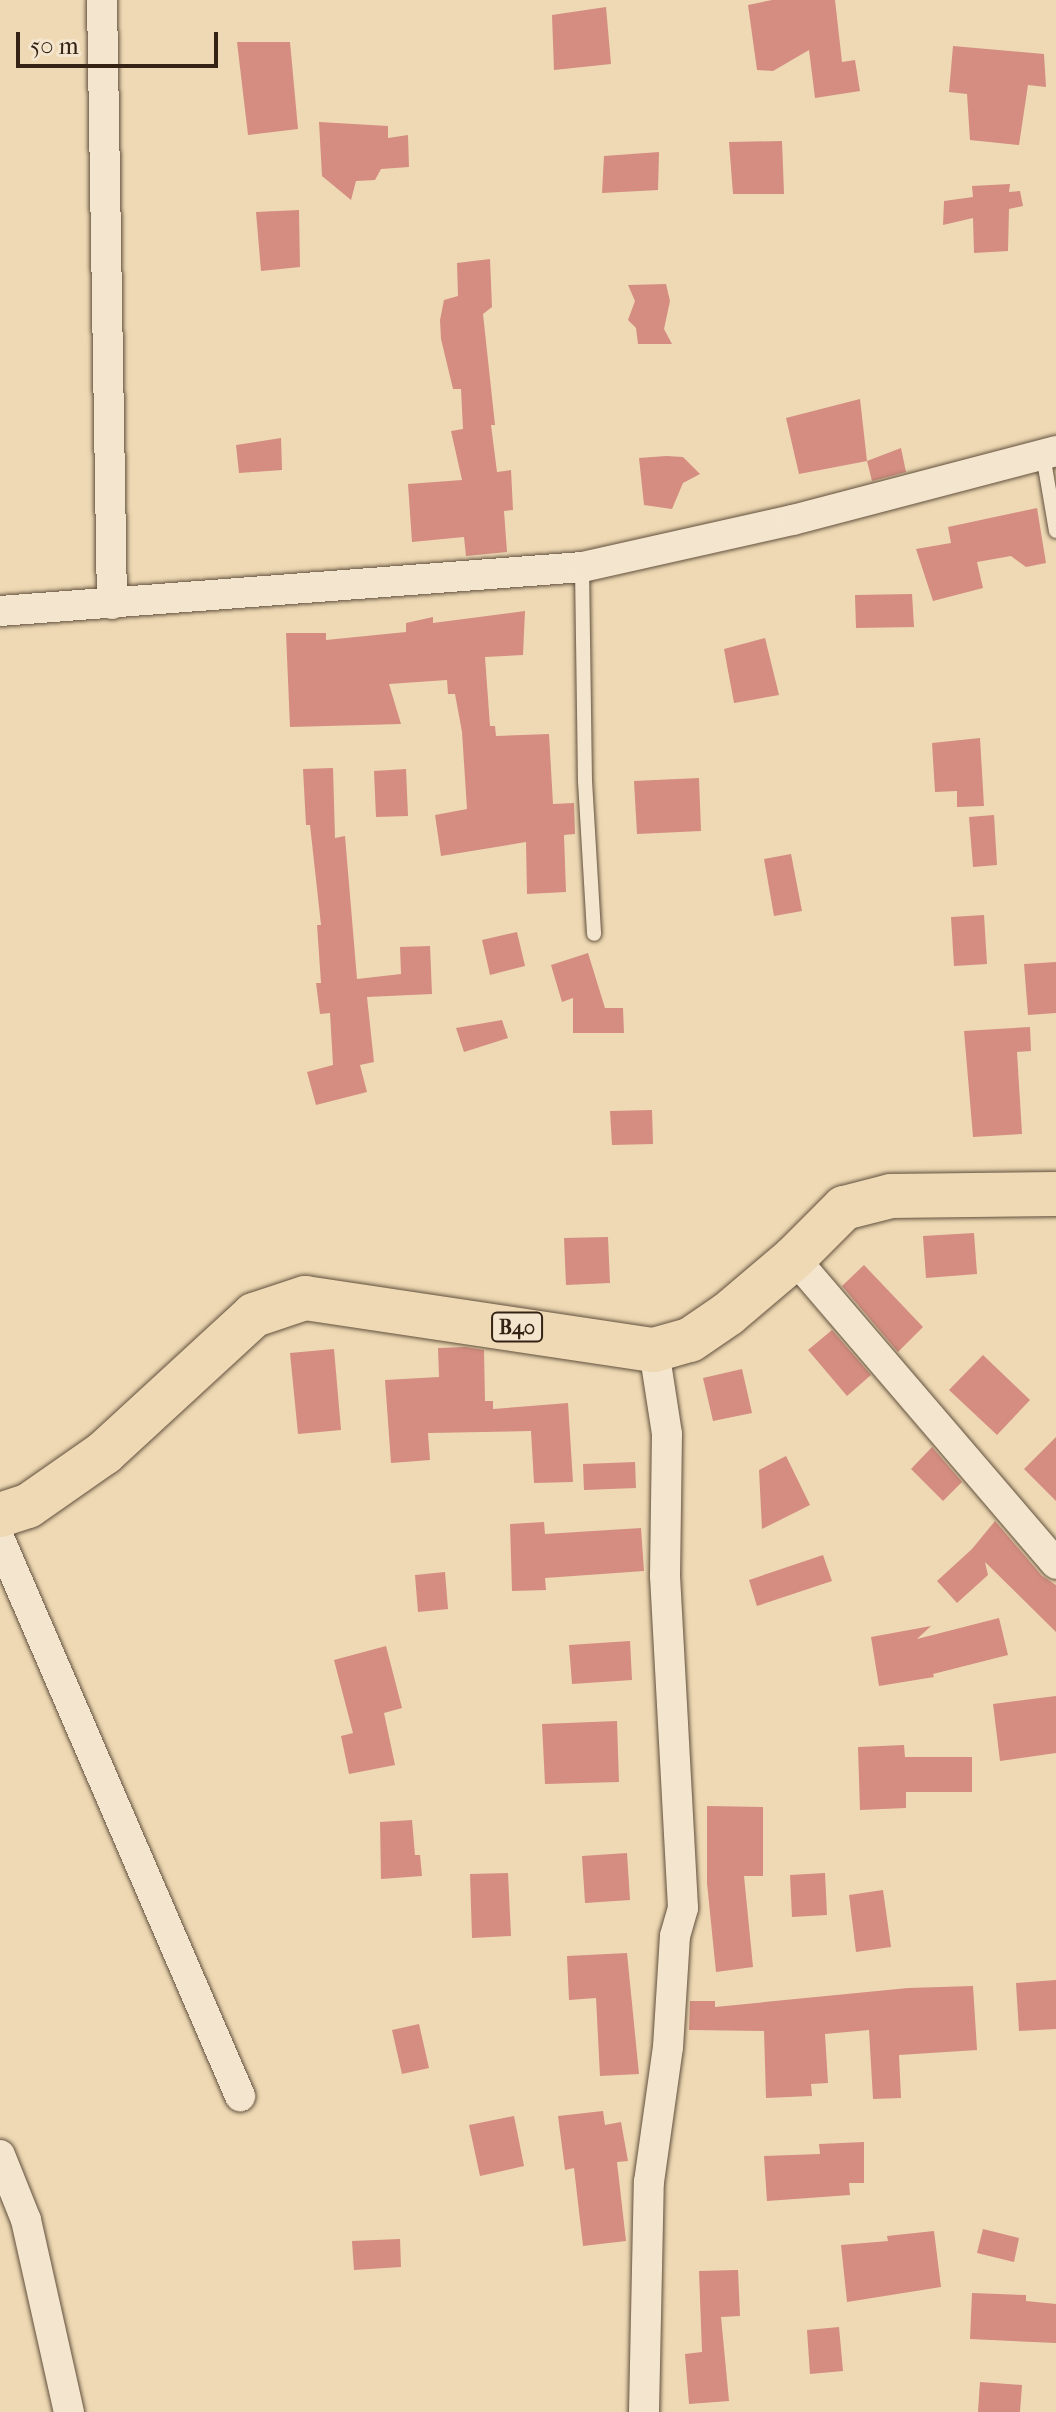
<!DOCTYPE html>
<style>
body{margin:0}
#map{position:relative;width:1056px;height:2412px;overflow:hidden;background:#eed9b4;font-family:"IM FELL French Canon",serif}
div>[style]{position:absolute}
.building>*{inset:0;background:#d48d80}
.roads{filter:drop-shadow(0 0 2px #62503d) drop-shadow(0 0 2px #62503d)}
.service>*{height:14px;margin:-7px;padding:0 7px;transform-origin:7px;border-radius:7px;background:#f4e6ce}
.minor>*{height:30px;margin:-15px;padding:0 15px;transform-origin:15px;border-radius:15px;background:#f4e6ce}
.primary>*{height:44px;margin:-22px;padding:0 22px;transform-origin:22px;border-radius:22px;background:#eed9b4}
span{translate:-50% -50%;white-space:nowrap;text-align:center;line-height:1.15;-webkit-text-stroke:8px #f4e6ce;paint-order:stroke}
.shield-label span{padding:2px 6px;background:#f4e6ce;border:2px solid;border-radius:6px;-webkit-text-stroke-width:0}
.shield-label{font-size:20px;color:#342315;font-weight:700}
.scale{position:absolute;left:16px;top:32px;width:202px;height:36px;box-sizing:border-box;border:4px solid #342315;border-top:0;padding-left:10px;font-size:24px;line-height:28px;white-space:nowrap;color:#342315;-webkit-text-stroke:6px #f4e6ce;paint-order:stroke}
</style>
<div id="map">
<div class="building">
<div style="clip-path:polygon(772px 0,835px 0,842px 62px,855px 60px,860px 91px,815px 98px,809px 50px,773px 71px,757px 70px,748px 5px)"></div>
<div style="clip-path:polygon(606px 7px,611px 64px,554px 70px,552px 15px)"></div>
<div style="clip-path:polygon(237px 42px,290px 42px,298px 129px,248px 135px)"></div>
<div style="clip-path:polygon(953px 46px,1044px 54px,1046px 87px,1028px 85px,1019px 145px,970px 140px,967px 94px,949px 92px)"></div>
<div style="clip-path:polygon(319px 122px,388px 126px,388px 138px,408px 135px,409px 167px,381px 169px,375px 180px,356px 181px,351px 200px,322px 176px)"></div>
<div style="clip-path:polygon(782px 141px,784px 194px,733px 194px,729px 142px)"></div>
<div style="clip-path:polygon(659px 152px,658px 190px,602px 193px,604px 156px)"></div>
<div style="clip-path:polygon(1010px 184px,1009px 192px,1020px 191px,1023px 206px,1009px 209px,1008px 251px,974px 253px,973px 218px,943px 225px,944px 201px,973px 197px,972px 186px)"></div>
<div style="clip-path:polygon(299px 210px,300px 267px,261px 271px,256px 212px)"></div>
<div style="clip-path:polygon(490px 259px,492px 307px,483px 314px,495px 425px,491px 425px,497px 472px,511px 470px,513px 510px,504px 511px,507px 552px,466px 556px,464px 537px,412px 542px,408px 484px,462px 480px,451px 431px,463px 429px,461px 389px,453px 389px,441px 339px,440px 320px,444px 300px,458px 296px,457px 263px)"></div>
<div style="clip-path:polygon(666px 284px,670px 301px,664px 329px,672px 344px,638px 344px,636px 328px,628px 320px,635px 301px,628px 285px)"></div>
<div style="clip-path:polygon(860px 399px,867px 461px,799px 474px,786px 418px)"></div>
<div style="clip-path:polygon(281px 438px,282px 470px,239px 473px,236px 445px)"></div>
<div style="clip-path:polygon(901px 448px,906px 472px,872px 481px,867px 461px)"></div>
<div style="clip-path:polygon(666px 456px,683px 457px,700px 474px,683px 483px,672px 509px,644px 505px,639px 458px)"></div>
<div style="clip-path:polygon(1037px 508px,1046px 563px,1026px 567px,1011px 556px,977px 562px,983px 588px,933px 601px,916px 549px,951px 543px,948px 527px)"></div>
<div style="clip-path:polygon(912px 594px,914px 627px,856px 628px,855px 595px)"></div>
<div style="clip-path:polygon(525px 611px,523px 655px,485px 657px,490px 726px,495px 726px,496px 736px,549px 734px,553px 804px,574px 803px,575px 834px,564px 835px,566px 892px,527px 894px,526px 842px,441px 856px,435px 815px,467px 809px,462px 732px,455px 694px,448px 694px,447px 680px,389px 684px,401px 724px,290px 727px,286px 633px,326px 633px,326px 640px,406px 632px,406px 623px,433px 617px,433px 623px)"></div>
<div style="clip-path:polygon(765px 638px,779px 695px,734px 703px,724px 649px)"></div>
<div style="clip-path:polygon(980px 738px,984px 806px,957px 807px,957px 791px,935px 792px,932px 743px)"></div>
<div style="clip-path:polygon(333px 768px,335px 838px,345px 836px,357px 979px,401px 974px,400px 947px,430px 946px,432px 994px,367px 997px,374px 1062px,360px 1065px,367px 1092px,316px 1105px,307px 1072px,333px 1065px,330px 1013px,320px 1014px,316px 983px,321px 983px,317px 925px,321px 925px,310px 825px,306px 825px,303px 769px)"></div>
<div style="clip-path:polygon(406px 769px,408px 816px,376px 817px,374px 771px)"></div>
<div style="clip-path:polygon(699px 778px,701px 831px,637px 834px,634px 781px)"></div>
<div style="clip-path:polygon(994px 815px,997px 865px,973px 867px,969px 817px)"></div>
<div style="clip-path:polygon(791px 854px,802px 911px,774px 916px,764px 859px)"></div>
<div style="clip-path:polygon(984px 915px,987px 964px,954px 966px,951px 917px)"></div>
<div style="clip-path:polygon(517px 932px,525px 966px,490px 975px,482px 940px)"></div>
<div style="clip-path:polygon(588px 953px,605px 1008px,623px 1008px,624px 1033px,573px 1033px,573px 998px,562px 1002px,551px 965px)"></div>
<div style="clip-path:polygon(1056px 962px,1056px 1013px,1028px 1015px,1024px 964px)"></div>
<div style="clip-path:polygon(502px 1020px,508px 1038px,464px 1052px,456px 1028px)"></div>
<div style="clip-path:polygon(1030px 1027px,1031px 1051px,1017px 1052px,1022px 1134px,973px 1137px,964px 1031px)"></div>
<div style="clip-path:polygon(652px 1110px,653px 1144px,612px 1145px,610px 1111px)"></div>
<div style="clip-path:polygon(974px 1233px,977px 1274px,926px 1278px,923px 1236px)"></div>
<div style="clip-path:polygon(608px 1237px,610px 1283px,566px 1285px,564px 1238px)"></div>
<div style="clip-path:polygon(864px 1265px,923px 1327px,898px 1352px,842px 1286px)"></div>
<div style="clip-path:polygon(832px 1330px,871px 1375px,847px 1396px,808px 1350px)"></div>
<div style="clip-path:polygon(465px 1347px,484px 1350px,485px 1401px,493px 1401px,493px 1409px,568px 1403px,573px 1482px,534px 1483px,531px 1431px,428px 1433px,430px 1460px,391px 1463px,385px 1380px,439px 1377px,438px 1348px)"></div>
<div style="clip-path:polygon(334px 1349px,341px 1430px,298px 1434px,290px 1353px)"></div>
<div style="clip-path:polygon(983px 1355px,1030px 1400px,997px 1435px,949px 1390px)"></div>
<div style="clip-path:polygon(742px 1369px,752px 1413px,713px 1421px,703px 1378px)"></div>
<div style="clip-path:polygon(1056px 1437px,1056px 1501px,1024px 1469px)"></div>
<div style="clip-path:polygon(932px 1447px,962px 1482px,943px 1501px,911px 1469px)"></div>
<div style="clip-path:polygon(786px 1456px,810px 1505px,762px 1529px,759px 1470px)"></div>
<div style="clip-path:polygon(635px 1462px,636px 1488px,584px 1490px,583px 1464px)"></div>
<div style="clip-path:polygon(995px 1521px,1042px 1576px,1056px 1585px,1056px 1632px,985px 1562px,988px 1575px,957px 1603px,937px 1581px,972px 1549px)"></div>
<div style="clip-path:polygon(544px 1522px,545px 1534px,641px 1528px,644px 1571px,545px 1578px,546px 1590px,512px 1591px,510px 1524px)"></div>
<div style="clip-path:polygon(823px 1555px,832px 1581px,757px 1606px,749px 1580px)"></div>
<div style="clip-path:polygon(445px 1572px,448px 1609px,418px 1612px,415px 1575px)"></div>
<div style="clip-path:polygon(999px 1618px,1008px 1655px,933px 1674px,934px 1677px,879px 1686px,871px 1637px,931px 1626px,917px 1639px)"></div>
<div style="clip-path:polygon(630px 1641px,632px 1680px,572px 1684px,569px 1645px)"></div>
<div style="clip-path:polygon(386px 1646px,402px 1708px,384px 1713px,395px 1765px,349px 1774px,341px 1736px,353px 1733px,334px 1660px)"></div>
<div style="clip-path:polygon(1056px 1696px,1056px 1753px,1000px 1761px,993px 1704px)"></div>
<div style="clip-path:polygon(617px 1721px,619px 1782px,545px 1784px,542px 1724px)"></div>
<div style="clip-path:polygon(904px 1745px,905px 1757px,972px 1757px,972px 1792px,906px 1792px,906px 1808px,860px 1810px,858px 1747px)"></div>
<div style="clip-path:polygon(707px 1806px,763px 1807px,763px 1876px,744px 1876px,753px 1967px,716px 1972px,707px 1883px)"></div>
<div style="clip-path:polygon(412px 1820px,415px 1855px,420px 1855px,422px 1876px,381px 1879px,380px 1822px)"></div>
<div style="clip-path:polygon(627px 1853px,630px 1900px,585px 1903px,582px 1856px)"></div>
<div style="clip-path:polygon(508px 1873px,511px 1936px,472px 1938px,470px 1874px)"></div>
<div style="clip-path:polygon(825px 1873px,827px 1915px,792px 1917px,790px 1875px)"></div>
<div style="clip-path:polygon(883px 1890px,891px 1947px,856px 1952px,849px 1895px)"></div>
<div style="clip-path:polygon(627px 1953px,639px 2074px,600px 2076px,596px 1998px,569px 2000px,567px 1956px)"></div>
<div style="clip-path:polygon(1056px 1980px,1056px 2029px,1019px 2031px,1016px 1983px)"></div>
<div style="clip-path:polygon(973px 1986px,977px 2050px,899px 2055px,901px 2098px,873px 2099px,869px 2030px,825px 2034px,828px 2083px,811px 2084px,812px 2096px,766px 2098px,764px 2031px,689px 2030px,690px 2001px,715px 2001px,715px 2007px,908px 1988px)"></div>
<div style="clip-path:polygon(419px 2024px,429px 2068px,402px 2074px,392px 2030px)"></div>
<div style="clip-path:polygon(603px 2111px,605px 2125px,621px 2122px,628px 2161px,617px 2162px,626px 2241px,583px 2246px,574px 2168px,565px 2170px,558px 2116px)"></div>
<div style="clip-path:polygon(514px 2116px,524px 2166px,480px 2176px,469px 2125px)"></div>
<div style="clip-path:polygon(864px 2142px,864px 2183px,849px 2183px,850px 2195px,767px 2201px,764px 2156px,820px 2154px,819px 2144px)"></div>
<div style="clip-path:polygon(983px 2229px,1019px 2238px,1014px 2262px,977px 2253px)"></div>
<div style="clip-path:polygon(934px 2231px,941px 2287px,847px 2302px,841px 2245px,888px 2241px,887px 2236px)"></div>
<div style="clip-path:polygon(400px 2239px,401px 2267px,354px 2270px,352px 2241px)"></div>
<div style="clip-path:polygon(738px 2270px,740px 2316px,721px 2317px,729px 2401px,689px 2404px,685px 2354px,702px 2352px,699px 2271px)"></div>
<div style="clip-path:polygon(972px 2293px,1026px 2295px,1026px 2301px,1056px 2304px,1056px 2343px,970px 2339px)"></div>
<div style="clip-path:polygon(839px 2327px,843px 2371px,810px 2374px,807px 2330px)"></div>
<div style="clip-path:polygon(980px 2382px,1022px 2385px,1020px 2412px,978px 2412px)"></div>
</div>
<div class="roads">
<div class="service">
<div style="left:1043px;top:455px;width:77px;rotate:80.3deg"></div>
<div style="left:582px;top:567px;width:214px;rotate:89.2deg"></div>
<div style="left:585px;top:781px;width:153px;rotate:86.6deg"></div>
</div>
<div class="minor">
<div style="left:102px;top:0;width:604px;rotate:89.05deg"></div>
<div style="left:0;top:611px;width:584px;rotate:-4.32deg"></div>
<div style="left:582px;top:567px;width:216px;rotate:-12.6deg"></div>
<div style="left:793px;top:520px;width:272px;rotate:-14.7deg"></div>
<div style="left:794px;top:1258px;width:403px;rotate:49.4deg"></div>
<div style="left:0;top:1540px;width:606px;rotate:66.65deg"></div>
<div style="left:0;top:2155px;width:70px;rotate:68.2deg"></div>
<div style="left:26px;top:2220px;width:197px;rotate:77.4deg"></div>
<div style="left:644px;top:2412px;width:230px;rotate:-88.8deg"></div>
<div style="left:649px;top:2182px;width:136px;rotate:-82deg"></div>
<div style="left:668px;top:2047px;width:111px;rotate:-86.4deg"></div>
<div style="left:675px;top:1936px;width:29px;rotate:-74deg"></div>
<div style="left:683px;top:1908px;width:332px;rotate:-93.1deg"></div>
<div style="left:665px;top:1576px;width:142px;rotate:-89.2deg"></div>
<div style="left:667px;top:1434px;width:85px;rotate:-98.8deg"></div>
</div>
<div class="primary">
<div style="left:0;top:1515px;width:29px;rotate:-18deg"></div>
<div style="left:28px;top:1506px;width:93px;rotate:-34.9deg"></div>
<div style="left:104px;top:1453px;width:204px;rotate:-42.6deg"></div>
<div style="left:254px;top:1315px;width:54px;rotate:-18.4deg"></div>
<div style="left:305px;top:1298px;width:353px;rotate:8.5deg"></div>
<div style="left:654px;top:1350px;width:37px;rotate:-16deg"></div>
<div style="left:690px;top:1340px;width:46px;rotate:-34.4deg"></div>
<div style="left:728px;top:1314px;width:87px;rotate:-40.3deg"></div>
<div style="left:794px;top:1258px;width:71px;rotate:-45deg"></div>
<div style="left:844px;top:1208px;width:49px;rotate:-14.3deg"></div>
<div style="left:891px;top:1196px;width:165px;rotate:-0.7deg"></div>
</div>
</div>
<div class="shield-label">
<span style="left:517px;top:1327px">B40</span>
</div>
<div class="scale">50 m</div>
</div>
